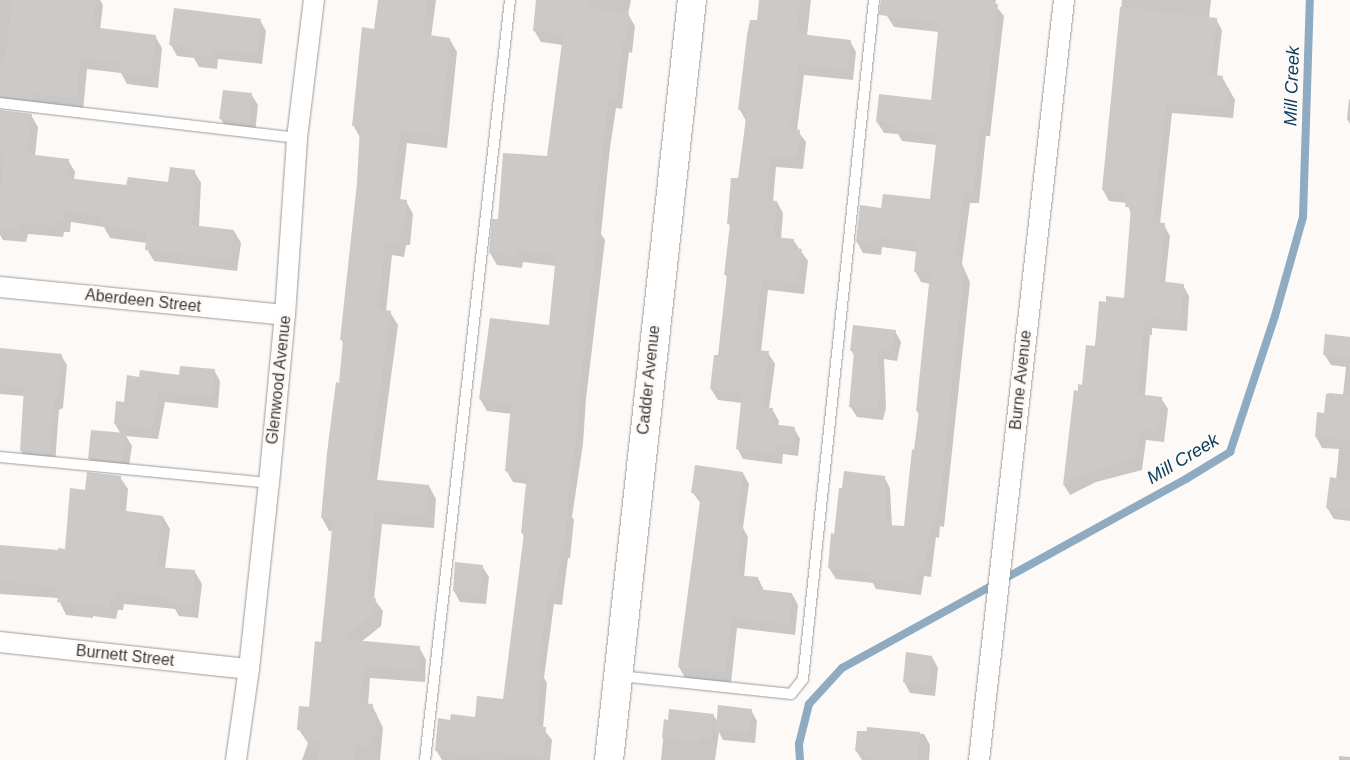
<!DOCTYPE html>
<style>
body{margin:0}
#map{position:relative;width:1350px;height:760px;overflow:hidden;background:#fcf9f7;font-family:Helvetica,sans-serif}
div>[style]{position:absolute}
.shadow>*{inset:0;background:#0003}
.stream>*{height:8px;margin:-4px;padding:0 4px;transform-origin:4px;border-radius:4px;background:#8eabc2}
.building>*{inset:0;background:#ccc9c7}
.roads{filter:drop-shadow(0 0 1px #9d9a98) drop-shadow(0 0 1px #9d9a98)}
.service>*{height:10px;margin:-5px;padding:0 5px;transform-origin:5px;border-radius:5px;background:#fff}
.minor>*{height:20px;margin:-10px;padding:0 10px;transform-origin:10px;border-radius:10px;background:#fff}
.secondary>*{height:28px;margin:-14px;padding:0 14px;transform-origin:14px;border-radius:14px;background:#fff}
span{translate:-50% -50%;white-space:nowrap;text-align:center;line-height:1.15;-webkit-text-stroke:5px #fcf9f7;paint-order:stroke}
.street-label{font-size:16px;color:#3e3d3c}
.water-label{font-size:18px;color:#04395a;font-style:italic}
</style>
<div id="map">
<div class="shadow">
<div style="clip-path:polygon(0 0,100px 0,103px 5px,100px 30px,155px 36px,162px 48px,158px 88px,127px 84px,121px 73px,87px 69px,83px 110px,0 100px)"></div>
<div style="clip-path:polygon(379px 0,436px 0,431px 37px,450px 40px,457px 52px,447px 148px,407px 143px,400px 201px,406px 201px,413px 214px,410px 245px,406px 245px,404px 257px,392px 255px,386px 312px,390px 312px,398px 325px,377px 481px,429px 486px,436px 499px,434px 528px,382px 524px,374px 599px,383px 611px,381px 626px,361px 642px,419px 647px,426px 660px,425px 682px,370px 678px,368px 705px,372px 705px,383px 728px,380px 760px,302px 760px,308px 743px,299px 730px,310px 708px,322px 643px,333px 531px,329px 531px,322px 518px,328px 453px,340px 384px,344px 345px,341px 339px,358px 183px,361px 139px,353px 125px,375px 31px)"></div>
<div style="clip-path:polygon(539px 0,631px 0,628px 14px,635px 26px,632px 53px,629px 52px,622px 109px,616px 108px,610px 148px,601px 234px,605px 240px,586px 399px,583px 444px,572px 517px,574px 520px,570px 558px,568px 558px,562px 605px,554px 604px,544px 678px,547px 683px,543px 728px,552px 740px,550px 760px,442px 760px,436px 750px,451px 721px,476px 718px,504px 700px,525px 538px,522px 533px,527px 484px,513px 482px,506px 470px,512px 414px,487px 411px,480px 399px,550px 326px,556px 266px,523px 262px,522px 268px,497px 265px,490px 253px,499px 220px,548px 157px,563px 45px,541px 42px,534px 30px)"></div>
<div style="clip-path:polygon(760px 0,811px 0,807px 36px,850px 41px,856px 52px,853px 80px,804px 75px,797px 130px,806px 142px,803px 169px,776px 167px,773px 202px,777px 202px,783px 213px,781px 239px,793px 240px,808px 261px,804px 294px,768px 290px,761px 352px,768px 353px,775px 364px,769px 409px,772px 409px,779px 421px,778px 426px,794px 428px,800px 439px,798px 456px,783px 454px,782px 464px,743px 459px,737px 448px,742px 403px,718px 400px,711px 389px,719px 357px,728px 279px,725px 274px,731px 228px,728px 223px,739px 180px,746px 121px,740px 110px,758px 22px)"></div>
<div style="clip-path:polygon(889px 0,996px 0,995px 5px,1004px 16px,990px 136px,986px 136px,979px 203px,970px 203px,962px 264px,970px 282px,944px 527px,940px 526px,939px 538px,936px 537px,931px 577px,924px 576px,921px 595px,876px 589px,873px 583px,836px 579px,829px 568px,832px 535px,835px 535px,884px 477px,890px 488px,892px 527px,905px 527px,919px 415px,917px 411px,930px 284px,921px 282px,915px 271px,917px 252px,882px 247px,881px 255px,863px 253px,857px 242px,882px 210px,931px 200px,937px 145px,902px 141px,898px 134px,884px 133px,877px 122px,932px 102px,939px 32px,894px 27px,887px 16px)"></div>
<div style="clip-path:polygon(1122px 0,1211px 0,1209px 19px,1216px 19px,1222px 30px,1217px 76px,1222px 77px,1235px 100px,1233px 118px,1172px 113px,1160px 224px,1164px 225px,1170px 236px,1165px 283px,1183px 285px,1189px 296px,1187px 331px,1152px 328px,1152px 335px,1150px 335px,1145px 396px,1161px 398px,1168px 409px,1164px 442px,1146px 440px,1142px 470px,1096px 482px,1070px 495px,1064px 485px,1075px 392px,1079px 392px,1083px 386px,1107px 303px,1125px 299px,1131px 214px,1127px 203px,1109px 201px,1103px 190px)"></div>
<div style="clip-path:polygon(260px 20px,266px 31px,262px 64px,218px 59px,217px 69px,199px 67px,194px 58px,177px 56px,171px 45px)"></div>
<div style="clip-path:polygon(251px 94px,258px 105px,255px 133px,227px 130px,221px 119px)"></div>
<div style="clip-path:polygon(1349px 99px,1350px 100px,1350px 124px,1347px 119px)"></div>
<div style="clip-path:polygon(0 111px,31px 115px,38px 127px,35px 156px,68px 160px,75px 172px,74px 180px,127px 187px,169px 183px,194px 171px,201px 183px,199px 227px,234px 231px,241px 243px,237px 271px,154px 261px,147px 249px,147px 243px,110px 238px,104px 227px,71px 222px,70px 232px,64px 232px,63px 237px,28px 234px,26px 242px,3px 240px,0 235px)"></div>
<div style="clip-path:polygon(895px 331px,901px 342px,897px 361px,884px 359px,886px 408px,883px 420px,857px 417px,850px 406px,855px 357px,851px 350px)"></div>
<div style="clip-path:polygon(1350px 338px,1350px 521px,1334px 519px,1327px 508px,1336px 480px,1339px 449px,1322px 448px,1316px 437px,1325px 414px,1343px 395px,1346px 367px,1331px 365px,1324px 354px)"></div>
<div style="clip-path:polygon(0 349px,61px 355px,67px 365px,63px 408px,59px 410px,55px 464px,27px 462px,21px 451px,25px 396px,0 394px)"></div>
<div style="clip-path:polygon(214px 370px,220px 381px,218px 408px,165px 402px,158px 439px,126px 436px,132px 446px,128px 473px,96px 469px,89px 458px,121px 434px,115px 424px,117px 402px,126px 403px,140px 378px,180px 376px)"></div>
<div style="clip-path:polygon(743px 473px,749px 484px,743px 528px,748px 537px,744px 577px,758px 578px,764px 591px,792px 594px,798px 605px,795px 635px,737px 628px,731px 683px,685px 678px,679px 667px,701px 504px,693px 493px)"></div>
<div style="clip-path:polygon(120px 477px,128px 489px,126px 512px,163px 517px,170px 529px,165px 569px,195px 572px,202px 584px,198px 618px,179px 616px,175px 609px,124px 604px,123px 610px,118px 610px,116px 619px,93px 616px,93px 618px,66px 615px,58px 598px,0 594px,0 546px,59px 551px,66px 550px,86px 491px)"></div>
<div style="clip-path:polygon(456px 564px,482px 566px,489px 577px,486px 604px,460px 602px,454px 591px)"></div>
<div style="clip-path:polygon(932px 657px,938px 668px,935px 696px,910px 693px,904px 682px)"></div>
<div style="clip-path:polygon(751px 710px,757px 721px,755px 743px,723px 740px,719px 732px,715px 760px,654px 760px,661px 760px,665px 721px,713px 715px,718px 722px)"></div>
<div style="clip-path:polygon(868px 728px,924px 734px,930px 745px,929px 760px,862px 760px,856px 751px)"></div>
<div style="clip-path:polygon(1339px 756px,1350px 757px,1350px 760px,1339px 760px)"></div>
</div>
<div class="stream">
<div style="left:800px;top:760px;width:16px;rotate:-94deg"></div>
<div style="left:799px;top:744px;width:41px;rotate:-76deg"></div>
<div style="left:809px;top:704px;width:49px;rotate:-47.5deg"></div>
<div style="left:842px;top:668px;width:393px;rotate:-28.8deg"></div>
<div style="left:1186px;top:479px;width:52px;rotate:-31.5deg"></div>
<div style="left:1230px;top:452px;width:143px;rotate:-71.7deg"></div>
<div style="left:1275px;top:316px;width:103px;rotate:-74.2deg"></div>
<div style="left:1303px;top:217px;width:217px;rotate:-88.2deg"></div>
</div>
<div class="building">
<div style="clip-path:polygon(12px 0,96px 0,92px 27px,156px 35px,151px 76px,119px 72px,120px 63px,80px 58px,77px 98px,34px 94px,33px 100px,0 96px,0 63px,3px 63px,4px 57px,6px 57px)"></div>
<div style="clip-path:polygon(378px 0,427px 0,423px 34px,450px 38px,440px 136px,400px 131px,392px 198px,407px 200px,403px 233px,399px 233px,398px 244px,385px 243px,378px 309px,391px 311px,368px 479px,429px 485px,427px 515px,375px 512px,366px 597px,376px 598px,374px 613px,342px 639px,420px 646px,418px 670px,364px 666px,360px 703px,373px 704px,372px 713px,377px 714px,375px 737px,370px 737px,369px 746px,355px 745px,353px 760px,318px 760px,320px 741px,305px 740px,306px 731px,297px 730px,299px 706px,309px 707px,315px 641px,321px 642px,333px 519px,321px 518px,327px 453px,336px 382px,339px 383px,343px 340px,340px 340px,357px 183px,360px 126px,352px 126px,362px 27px,374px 29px)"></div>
<div style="clip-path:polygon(536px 0,589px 0,588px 8px,629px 13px,626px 41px,623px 41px,616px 98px,609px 97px,604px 135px,594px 227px,598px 227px,580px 387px,577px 431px,566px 507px,568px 507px,564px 547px,562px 546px,555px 594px,548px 593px,538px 669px,541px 669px,536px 726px,546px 727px,543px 757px,503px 753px,477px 753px,476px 755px,435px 751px,438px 718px,450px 720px,451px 714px,475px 717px,477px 696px,503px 699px,524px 533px,521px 533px,527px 474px,505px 471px,511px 403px,479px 399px,490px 318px,549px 325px,556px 255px,517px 251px,516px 257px,489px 253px,492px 219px,498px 219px,503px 153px,547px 156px,563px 35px,533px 31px)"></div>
<div style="clip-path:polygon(759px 0,800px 0,797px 30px,801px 30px,800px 34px,851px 40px,847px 70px,799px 64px,790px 127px,800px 130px,797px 158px,770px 157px,767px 200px,777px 201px,774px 237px,794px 239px,793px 248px,802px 249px,798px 283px,762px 279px,754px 350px,769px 351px,762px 407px,773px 408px,772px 424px,795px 427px,792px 445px,777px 444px,776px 454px,736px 449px,742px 393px,710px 389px,714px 355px,718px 355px,727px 275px,724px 275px,730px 224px,727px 224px,731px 178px,738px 178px,747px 111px,738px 110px,747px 35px,750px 20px,757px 20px)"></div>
<div style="clip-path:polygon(881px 0,989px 0,988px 2px,998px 4px,984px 126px,980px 125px,973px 193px,964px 192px,955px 258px,960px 259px,959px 269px,964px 270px,938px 516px,934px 516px,933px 527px,930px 527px,925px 567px,918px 565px,915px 584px,869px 579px,869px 573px,828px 568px,831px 533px,834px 534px,839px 488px,842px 488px,844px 471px,885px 476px,887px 525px,904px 526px,912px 449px,914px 450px,919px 411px,916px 411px,930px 274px,914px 272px,917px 242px,876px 237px,875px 244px,856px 242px,860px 205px,881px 208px,883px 194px,930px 199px,937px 135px,894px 130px,895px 124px,876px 122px,879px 94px,931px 100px,939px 22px,879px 15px)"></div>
<div style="clip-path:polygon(1120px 7px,1217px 18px,1210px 74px,1223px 76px,1222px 87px,1229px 88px,1227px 107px,1166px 103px,1153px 222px,1165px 223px,1159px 281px,1184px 284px,1181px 320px,1147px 318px,1146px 324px,1144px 324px,1138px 394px,1162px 397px,1158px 431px,1140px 429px,1136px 459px,1089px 472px,1063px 485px,1074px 390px,1078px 391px,1078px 384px,1082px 385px,1086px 345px,1095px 346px,1099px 301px,1106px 302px,1106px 296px,1124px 298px,1131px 207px,1125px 207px,1127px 193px,1102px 190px)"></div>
<div style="clip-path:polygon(174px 8px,261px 19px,257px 54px,213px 49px,211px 58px,192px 56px,193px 48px,169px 45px)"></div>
<div style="clip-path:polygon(223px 90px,252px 93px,249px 122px,219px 119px)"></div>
<div style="clip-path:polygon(0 110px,32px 114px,27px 154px,69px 159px,67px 178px,126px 185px,128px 177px,168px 182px,170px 167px,195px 170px,193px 191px,196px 191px,192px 225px,234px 230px,230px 260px,145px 250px,147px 232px,102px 226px,103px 217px,64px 211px,63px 221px,58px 220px,57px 226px,21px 222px,20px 231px,0 229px,0 191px,4px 156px,0 156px)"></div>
<div style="clip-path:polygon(853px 325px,896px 330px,891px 351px,878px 349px,880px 397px,877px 409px,849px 407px,854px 351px,850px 351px)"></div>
<div style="clip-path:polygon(1325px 334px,1350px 337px,1350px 357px,1323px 355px)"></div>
<div style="clip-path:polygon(0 348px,62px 354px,58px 397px,54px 399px,50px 454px,20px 451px,24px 387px,0 384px)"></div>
<div style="clip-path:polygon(180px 366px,215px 369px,212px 397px,159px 391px,152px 429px,114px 424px,116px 401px,124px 402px,127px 375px,139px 377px,140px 370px,179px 375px)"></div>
<div style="clip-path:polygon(1330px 393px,1350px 395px,1350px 440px,1315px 437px,1317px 412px,1324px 413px,1326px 394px)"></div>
<div style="clip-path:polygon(91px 430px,126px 433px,123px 462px,88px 459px)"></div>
<div style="clip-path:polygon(695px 465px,743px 472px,737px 524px,743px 524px,737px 575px,758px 577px,757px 589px,792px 593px,789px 625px,731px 617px,725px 672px,678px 667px,701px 494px,691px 493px)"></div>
<div style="clip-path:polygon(87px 472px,121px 476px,119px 510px,163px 516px,157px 567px,195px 570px,192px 606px,170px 604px,171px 597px,117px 592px,116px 598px,111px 598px,109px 607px,86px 604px,86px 606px,57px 602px,59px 594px,54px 594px,55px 587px,0 581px,0 545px,58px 550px,58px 548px,65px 549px,70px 488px,85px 490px)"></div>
<div style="clip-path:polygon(1330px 477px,1350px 481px,1350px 511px,1326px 508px)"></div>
<div style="clip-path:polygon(455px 562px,483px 565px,480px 594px,453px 591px)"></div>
<div style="clip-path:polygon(906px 652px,932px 656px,929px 686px,903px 682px)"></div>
<div style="clip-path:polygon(718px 705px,752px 709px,749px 733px,716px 729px)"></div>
<div style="clip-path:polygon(669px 709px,714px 714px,711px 738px,701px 737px,701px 742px,662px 738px,664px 719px,668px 720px)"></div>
<div style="clip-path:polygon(867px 727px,920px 732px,917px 760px,870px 760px,870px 756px,864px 755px,864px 752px,855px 751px,857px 731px,867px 731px)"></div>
</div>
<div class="roads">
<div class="service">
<div style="left:0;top:103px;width:299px;rotate:6.7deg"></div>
<div style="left:0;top:457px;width:270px;rotate:5.5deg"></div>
<div style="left:620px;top:676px;width:172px;rotate:6deg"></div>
<div style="left:791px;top:694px;width:19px;rotate:-51deg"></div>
<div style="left:803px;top:679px;width:683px;rotate:-84.03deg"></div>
<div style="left:425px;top:760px;width:765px;rotate:-83.62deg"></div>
</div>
<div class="minor">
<div style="left:0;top:287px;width:286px;rotate:5.6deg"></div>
<div style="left:0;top:642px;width:250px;rotate:6.2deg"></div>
<div style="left:236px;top:760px;width:92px;rotate:-81.9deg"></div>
<div style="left:249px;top:669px;width:187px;rotate:-83.9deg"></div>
<div style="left:269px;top:483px;width:169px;rotate:-84.6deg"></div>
<div style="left:285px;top:315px;width:177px;rotate:-86.1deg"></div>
<div style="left:297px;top:138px;width:139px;rotate:-83deg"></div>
<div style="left:979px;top:760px;width:765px;rotate:-83.62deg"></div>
</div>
<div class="secondary">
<div style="left:609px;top:760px;width:765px;rotate:-83.77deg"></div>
</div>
</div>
<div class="street-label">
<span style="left:143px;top:301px;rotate:6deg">Aberdeen Street</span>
<span style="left:279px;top:380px;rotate:-84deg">Glenwood Avenue</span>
<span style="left:649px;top:380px;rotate:-84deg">Cadder Avenue</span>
<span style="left:1021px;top:380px;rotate:-84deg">Burne Avenue</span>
<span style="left:125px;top:656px;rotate:6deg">Burnett Street</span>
</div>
<div class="water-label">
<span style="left:1292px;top:86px;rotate:-88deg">Mill Creek</span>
<span style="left:1183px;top:459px;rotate:-31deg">Mill Creek</span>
</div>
</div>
